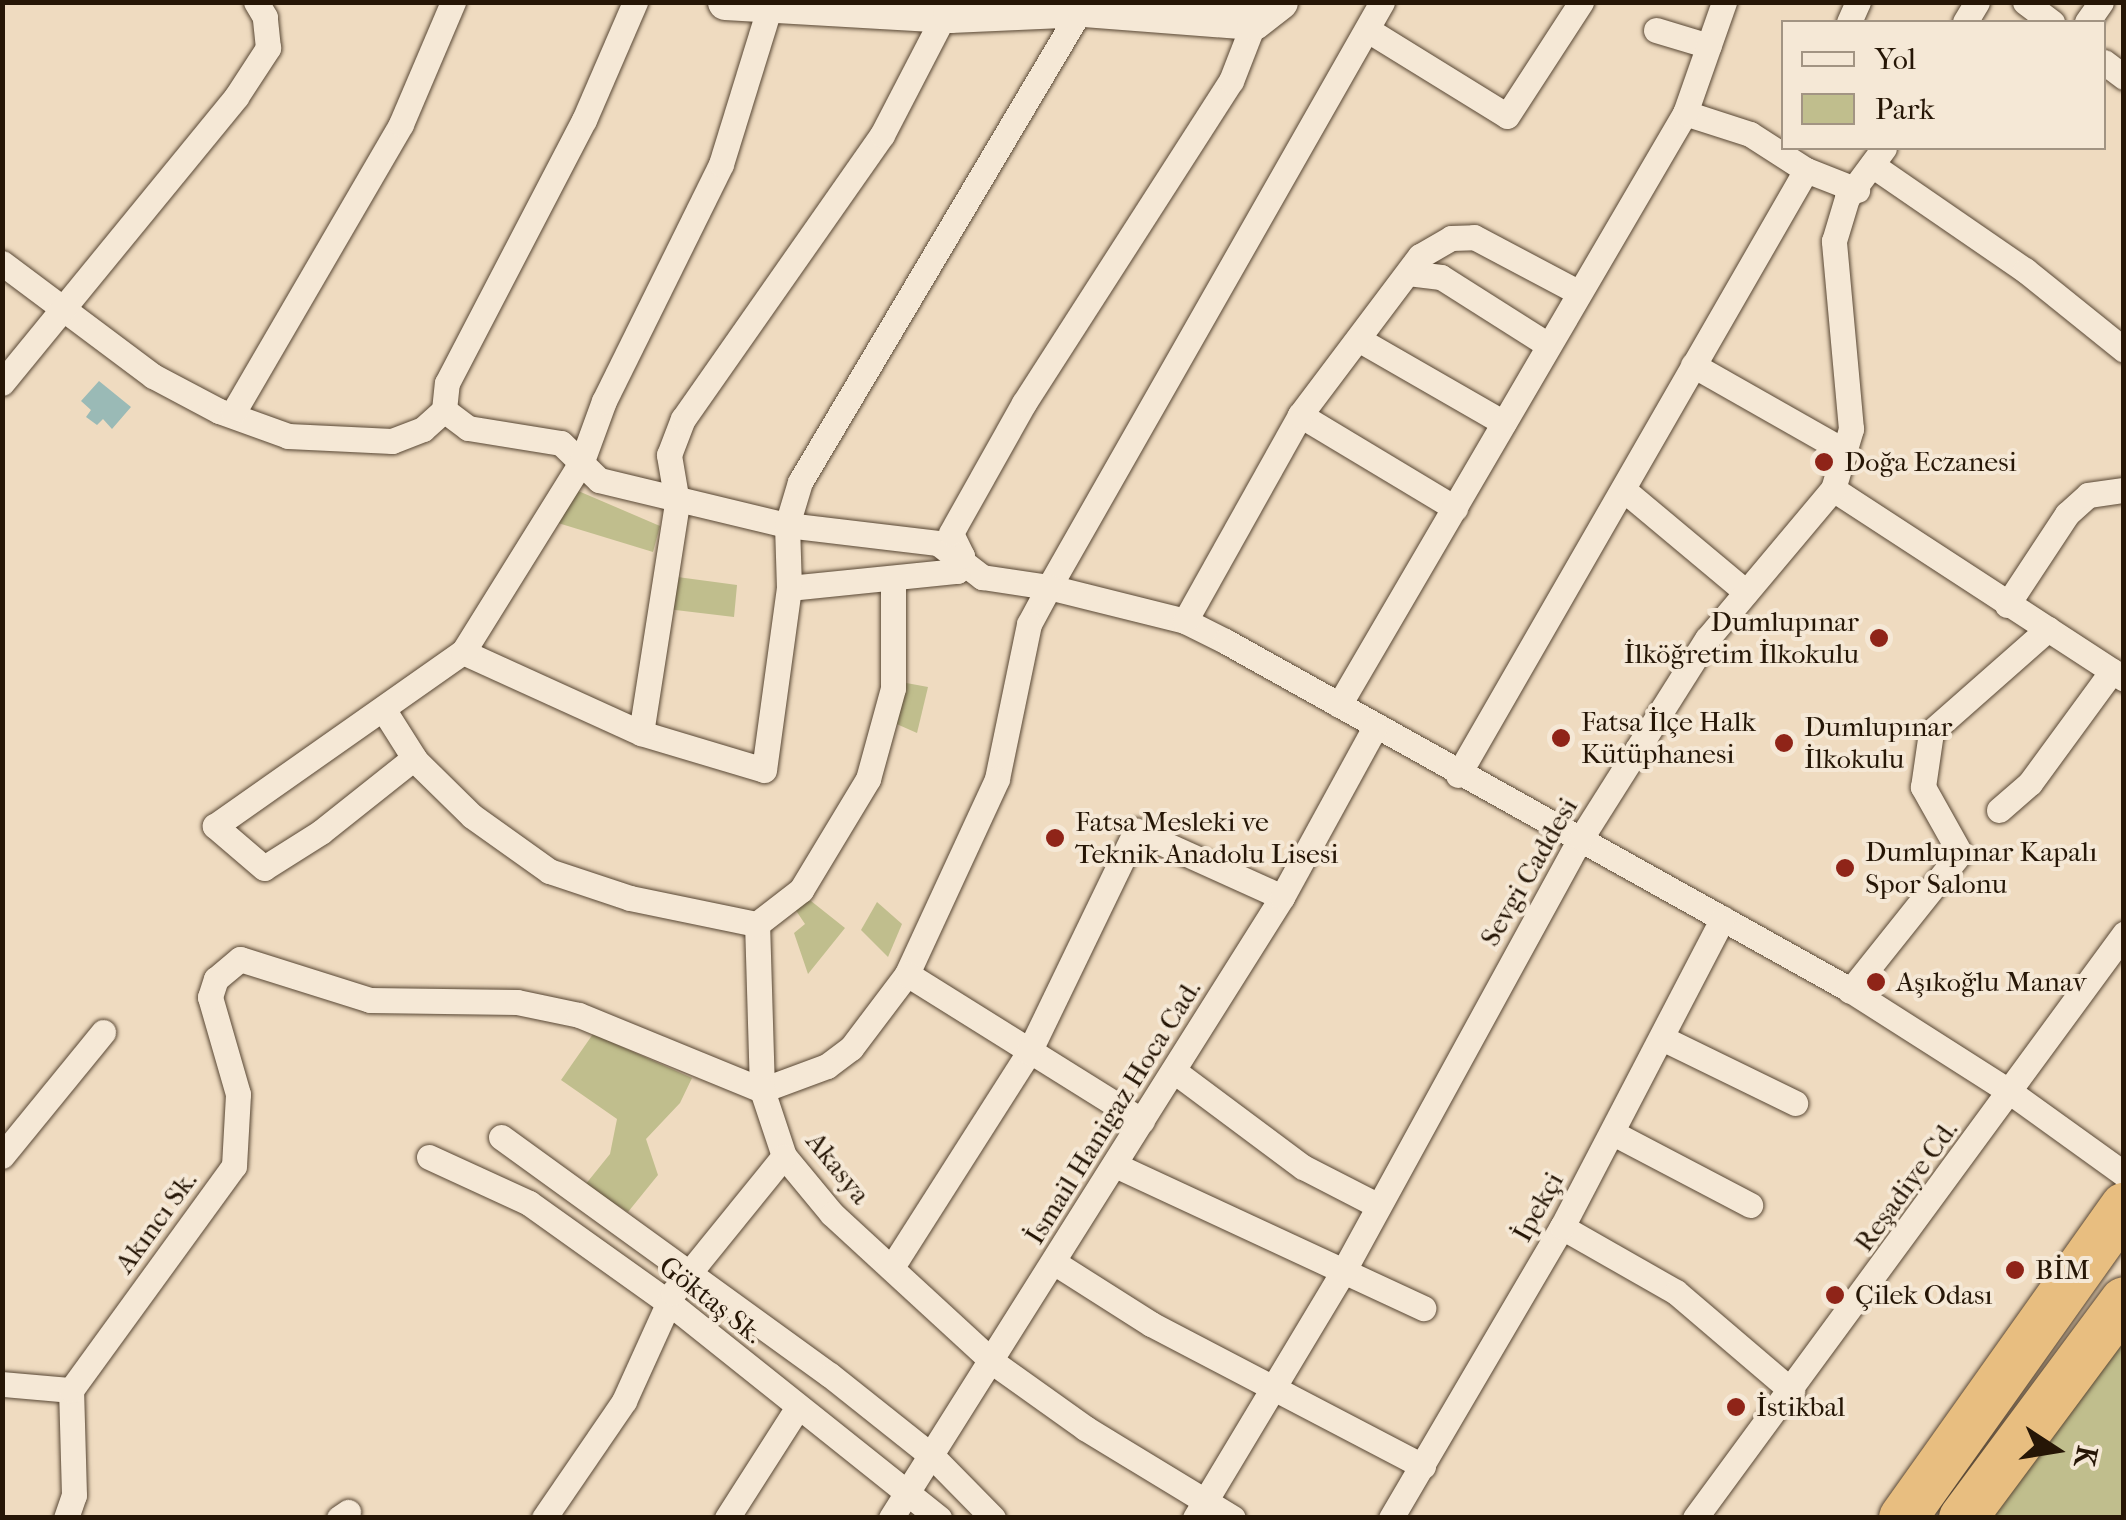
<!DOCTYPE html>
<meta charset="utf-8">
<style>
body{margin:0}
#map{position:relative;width:2126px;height:1520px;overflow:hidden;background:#efdbc0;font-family:"IM FELL French Canon",serif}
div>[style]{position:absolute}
.green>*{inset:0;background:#c0be8d}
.water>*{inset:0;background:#9abab6}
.roads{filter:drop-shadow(0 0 2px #584734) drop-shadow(0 0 2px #584734)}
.street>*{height:25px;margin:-12.5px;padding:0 12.5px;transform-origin:12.5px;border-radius:12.5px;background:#f5e8d6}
.secondary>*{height:35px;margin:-17.5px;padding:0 17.5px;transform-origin:17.5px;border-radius:17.5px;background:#f5e8d6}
.highway>*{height:48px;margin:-24px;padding:0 24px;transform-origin:24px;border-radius:24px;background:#e8be80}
.dots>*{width:28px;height:28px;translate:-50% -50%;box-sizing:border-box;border:5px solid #f5e8d6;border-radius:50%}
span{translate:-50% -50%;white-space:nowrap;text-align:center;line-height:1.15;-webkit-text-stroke:8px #f5e8d6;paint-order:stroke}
.poi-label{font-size:28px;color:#261606}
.left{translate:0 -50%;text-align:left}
.right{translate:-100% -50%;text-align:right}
.street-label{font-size:28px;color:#261606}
.frame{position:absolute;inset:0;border:5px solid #261606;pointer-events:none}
.legend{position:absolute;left:1781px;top:20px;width:325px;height:130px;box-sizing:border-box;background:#f5e8d6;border:2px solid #a29483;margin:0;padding:12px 18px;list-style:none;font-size:30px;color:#261606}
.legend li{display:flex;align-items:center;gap:20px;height:50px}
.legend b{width:50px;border:2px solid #a29483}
.north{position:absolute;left:2006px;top:1400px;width:100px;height:100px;-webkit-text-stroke:8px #f5e8d6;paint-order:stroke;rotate:102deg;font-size:28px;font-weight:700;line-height:40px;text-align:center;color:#261606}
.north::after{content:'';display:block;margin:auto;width:35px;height:45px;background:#261606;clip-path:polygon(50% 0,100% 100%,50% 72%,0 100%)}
</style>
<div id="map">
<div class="green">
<div style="clip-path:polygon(576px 490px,660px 526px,653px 552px,558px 523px)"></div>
<div style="clip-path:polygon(670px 576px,737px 585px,734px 617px,667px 609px)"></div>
<div style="clip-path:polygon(901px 682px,928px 687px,917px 733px,892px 722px)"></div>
<div style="clip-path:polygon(806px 897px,845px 928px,808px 974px,794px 933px,805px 924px,793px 906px)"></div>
<div style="clip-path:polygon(877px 902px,902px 924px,888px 957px,861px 930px)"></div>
<div style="clip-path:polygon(593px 1034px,692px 1078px,680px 1103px,646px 1139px,658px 1175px,628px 1212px,585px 1185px,610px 1154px,617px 1119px,561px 1080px)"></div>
<div style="clip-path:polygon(2123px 1336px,2123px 1517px,1987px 1517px)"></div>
</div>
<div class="water">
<div style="clip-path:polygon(99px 381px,131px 407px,112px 429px,103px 419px,97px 425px,86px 417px,91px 410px,81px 401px)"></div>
</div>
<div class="roads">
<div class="street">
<div style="left:1382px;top:2px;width:673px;rotate:119.65deg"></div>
<div style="left:1049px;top:587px;width:140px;rotate:14deg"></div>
<div style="left:1185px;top:621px;width:45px;rotate:26.6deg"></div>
<div style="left:1225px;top:641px;width:712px;rotate:29.16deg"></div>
<div style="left:1847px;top:988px;width:193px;rotate:32.5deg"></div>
<div style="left:2010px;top:1092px;width:140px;rotate:35.7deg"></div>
<div style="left:2025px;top:2px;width:34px;rotate:37deg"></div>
<div style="left:1849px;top:22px;width:22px;rotate:-66deg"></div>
<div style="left:1965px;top:22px;width:23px;rotate:-59deg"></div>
<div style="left:2087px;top:22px;width:24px;rotate:-55deg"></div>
<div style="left:1368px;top:30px;width:163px;rotate:31.7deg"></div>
<div style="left:1507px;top:116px;width:136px;rotate:-57deg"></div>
<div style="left:1656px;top:30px;width:55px;rotate:16.8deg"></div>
<div style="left:2104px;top:62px;width:25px;rotate:37deg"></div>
<div style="left:1685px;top:113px;width:68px;rotate:17.9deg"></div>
<div style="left:1750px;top:134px;width:67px;rotate:32.7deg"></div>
<div style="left:1806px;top:170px;width:55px;rotate:21.4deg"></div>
<div style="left:1872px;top:165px;width:186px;rotate:34.5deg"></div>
<div style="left:2025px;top:270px;width:127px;rotate:38.9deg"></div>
<div style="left:2px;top:263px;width:189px;rotate:36.8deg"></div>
<div style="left:153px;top:376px;width:75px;rotate:27.9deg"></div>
<div style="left:219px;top:411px;width:73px;rotate:19.9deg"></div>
<div style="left:288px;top:436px;width:104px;rotate:2.8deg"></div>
<div style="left:392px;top:441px;width:33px;rotate:-21deg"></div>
<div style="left:423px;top:429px;width:28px;rotate:-42deg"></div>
<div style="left:444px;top:410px;width:27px;rotate:-84deg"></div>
<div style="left:447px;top:383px;width:297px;rotate:-62.5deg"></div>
<div style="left:584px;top:120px;width:129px;rotate:-66.6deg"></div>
<div style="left:1408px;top:273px;width:33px;rotate:7deg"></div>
<div style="left:1441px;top:277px;width:127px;rotate:32.4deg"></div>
<div style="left:1358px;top:339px;width:168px;rotate:29.9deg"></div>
<div style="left:1693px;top:365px;width:176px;rotate:29.6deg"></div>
<div style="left:2px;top:383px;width:370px;rotate:-50.7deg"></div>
<div style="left:236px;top:97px;width:59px;rotate:-56.9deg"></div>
<div style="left:268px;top:48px;width:31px;rotate:-96deg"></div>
<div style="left:265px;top:17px;width:17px;rotate:-121deg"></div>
<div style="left:444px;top:410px;width:30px;rotate:37deg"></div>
<div style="left:468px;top:428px;width:94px;rotate:9.2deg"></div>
<div style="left:561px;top:443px;width:53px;rotate:44.2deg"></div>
<div style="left:599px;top:480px;width:193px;rotate:13.5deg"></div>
<div style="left:787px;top:525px;width:152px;rotate:6.8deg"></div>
<div style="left:938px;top:543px;width:56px;rotate:37.7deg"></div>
<div style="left:982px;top:577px;width:68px;rotate:8.5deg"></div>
<div style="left:1049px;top:587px;width:42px;rotate:118.4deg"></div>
<div style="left:1029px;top:624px;width:158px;rotate:101.7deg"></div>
<div style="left:997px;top:779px;width:215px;rotate:114.8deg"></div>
<div style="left:907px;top:974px;width:93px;rotate:127.1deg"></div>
<div style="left:851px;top:1048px;width:30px;rotate:143deg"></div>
<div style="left:827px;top:1066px;width:69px;rotate:159.7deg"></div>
<div style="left:762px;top:1090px;width:166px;rotate:-91.7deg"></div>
<div style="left:233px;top:413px;width:334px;rotate:-59.8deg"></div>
<div style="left:401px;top:124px;width:133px;rotate:-66.9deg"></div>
<div style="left:1300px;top:415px;width:181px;rotate:31deg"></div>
<div style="left:1833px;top:489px;width:348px;rotate:33.1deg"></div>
<div style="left:1624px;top:490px;width:159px;rotate:39.9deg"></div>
<div style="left:789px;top:588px;width:169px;rotate:-5.8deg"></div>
<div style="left:957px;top:571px;width:16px;rotate:-72deg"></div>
<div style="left:962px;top:556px;width:25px;rotate:-116deg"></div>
<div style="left:951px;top:533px;width:149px;rotate:-60.7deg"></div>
<div style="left:1024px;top:403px;width:383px;rotate:-57.3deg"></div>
<div style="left:1231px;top:81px;width:63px;rotate:-68.7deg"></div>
<div style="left:2007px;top:605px;width:109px;rotate:-56.6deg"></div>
<div style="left:2067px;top:514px;width:28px;rotate:-42deg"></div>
<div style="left:2088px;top:495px;width:36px;rotate:-8deg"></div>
<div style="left:1185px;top:621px;width:236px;rotate:-60.8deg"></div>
<div style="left:1300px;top:415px;width:199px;rotate:-53deg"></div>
<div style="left:1420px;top:256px;width:36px;rotate:-30deg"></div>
<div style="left:1451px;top:238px;width:23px;rotate:-2deg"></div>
<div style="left:1474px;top:237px;width:118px;rotate:27.9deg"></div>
<div style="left:463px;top:652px;width:196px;rotate:24.5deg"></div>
<div style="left:641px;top:733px;width:128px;rotate:16.7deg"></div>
<div style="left:764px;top:770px;width:184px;rotate:-82.2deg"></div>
<div style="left:789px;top:588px;width:63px;rotate:-91.8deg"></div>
<div style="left:787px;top:525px;width:45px;rotate:-73.2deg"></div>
<div style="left:800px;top:482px;width:558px;rotate:-59.3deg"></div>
<div style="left:1339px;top:705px;width:686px;rotate:-59.7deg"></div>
<div style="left:1685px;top:113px;width:118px;rotate:-70.6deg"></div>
<div style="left:385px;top:712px;width:58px;rotate:57.7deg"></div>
<div style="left:416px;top:761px;width:78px;rotate:44.5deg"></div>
<div style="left:472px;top:816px;width:95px;rotate:35.5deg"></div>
<div style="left:549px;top:871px;width:85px;rotate:18.4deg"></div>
<div style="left:630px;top:898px;width:130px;rotate:11.6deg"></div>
<div style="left:757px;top:924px;width:56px;rotate:-37.7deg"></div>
<div style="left:801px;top:890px;width:130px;rotate:-58.9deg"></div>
<div style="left:868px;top:779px;width:94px;rotate:-74.6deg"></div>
<div style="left:893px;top:688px;width:108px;rotate:-90deg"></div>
<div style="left:641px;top:733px;width:234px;rotate:-81.1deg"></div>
<div style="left:677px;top:502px;width:48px;rotate:-99.7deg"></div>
<div style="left:669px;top:455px;width:39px;rotate:-69deg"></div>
<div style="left:683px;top:419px;width:347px;rotate:-55deg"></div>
<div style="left:882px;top:135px;width:150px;rotate:-62.6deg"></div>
<div style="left:414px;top:758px;width:119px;rotate:141.5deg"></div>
<div style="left:321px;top:832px;width:67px;rotate:147.7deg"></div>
<div style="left:264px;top:868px;width:65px;rotate:-139.4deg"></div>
<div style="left:215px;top:826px;width:303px;rotate:-35.1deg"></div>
<div style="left:463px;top:652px;width:225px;rotate:-58.1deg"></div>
<div style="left:582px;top:461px;width:64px;rotate:-69.9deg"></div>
<div style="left:604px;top:401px;width:264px;rotate:-63.7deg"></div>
<div style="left:721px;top:164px;width:162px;rotate:-72.8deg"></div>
<div style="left:1458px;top:775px;width:698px;rotate:-60.09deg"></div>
<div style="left:1999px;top:810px;width:41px;rotate:-41.1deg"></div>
<div style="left:2030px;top:783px;width:139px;rotate:-53.8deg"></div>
<div style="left:907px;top:974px;width:277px;rotate:32deg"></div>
<div style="left:1850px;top:991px;width:176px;rotate:-51.4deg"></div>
<div style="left:1960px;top:853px;width:76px;rotate:-119.3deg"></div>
<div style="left:1923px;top:787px;width:56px;rotate:-81.7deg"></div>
<div style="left:1931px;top:732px;width:156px;rotate:-41.4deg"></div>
<div style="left:1664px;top:1039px;width:146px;rotate:26deg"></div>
<div style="left:1174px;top:1071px;width:161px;rotate:36.7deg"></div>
<div style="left:1303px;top:1167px;width:85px;rotate:27.2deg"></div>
<div style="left:1613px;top:1133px;width:155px;rotate:27.7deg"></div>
<div style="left:501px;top:1137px;width:406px;rotate:35.9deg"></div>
<div style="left:830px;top:1375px;width:130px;rotate:38.5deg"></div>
<div style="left:932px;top:1456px;width:87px;rotate:45.5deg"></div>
<div style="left:2px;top:1156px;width:160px;rotate:-50.8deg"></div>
<div style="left:429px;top:1157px;width:110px;rotate:24.7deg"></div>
<div style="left:529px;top:1203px;width:176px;rotate:35.5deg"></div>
<div style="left:672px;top:1305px;width:342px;rotate:38.6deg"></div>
<div style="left:1115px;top:1165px;width:340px;rotate:24.9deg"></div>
<div style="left:1562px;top:1227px;width:131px;rotate:29.7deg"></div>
<div style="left:1676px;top:1292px;width:153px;rotate:40.5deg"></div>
<div style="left:1055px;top:1263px;width:114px;rotate:32.4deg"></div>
<div style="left:1151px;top:1324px;width:307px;rotate:27.6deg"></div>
<div style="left:892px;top:1267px;width:255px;rotate:-57.5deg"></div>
<div style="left:1029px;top:1052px;width:246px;rotate:-64.2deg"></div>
<div style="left:1136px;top:831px;width:160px;rotate:24.3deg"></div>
<div style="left:2px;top:1384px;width:69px;rotate:5deg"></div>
<div style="left:66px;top:1518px;width:24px;rotate:-71deg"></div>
<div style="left:74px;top:1495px;width:105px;rotate:-91.6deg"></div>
<div style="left:71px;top:1390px;width:277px;rotate:-54deg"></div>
<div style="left:234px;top:1166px;width:72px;rotate:-86.8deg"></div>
<div style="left:238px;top:1094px;width:101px;rotate:-106.1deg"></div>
<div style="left:210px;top:997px;width:19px;rotate:-72deg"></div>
<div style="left:216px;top:979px;width:31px;rotate:-40deg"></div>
<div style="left:240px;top:959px;width:136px;rotate:17.5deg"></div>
<div style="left:370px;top:1000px;width:147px;rotate:0.8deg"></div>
<div style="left:517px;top:1002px;width:63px;rotate:11.8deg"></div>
<div style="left:579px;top:1015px;width:198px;rotate:22.3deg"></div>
<div style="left:762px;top:1090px;width:70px;rotate:71.6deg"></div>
<div style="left:784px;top:1156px;width:75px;rotate:50.4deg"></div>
<div style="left:832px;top:1214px;width:220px;rotate:42.6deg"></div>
<div style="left:994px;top:1363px;width:112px;rotate:35.5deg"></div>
<div style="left:1085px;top:1428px;width:173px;rotate:31.3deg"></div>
<div style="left:339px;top:1518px;width:11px;rotate:-34deg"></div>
<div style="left:544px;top:1518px;width:142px;rotate:-55.6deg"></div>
<div style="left:624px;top:1401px;width:119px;rotate:-65.6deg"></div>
<div style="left:673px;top:1293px;width:176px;rotate:-51deg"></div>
<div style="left:727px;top:1518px;width:132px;rotate:-57.4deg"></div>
<div style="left:891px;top:1518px;width:734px;rotate:-57.8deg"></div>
<div style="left:1282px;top:897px;width:192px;rotate:-61.3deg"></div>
<div style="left:1195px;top:1518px;width:289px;rotate:-59deg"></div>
<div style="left:1344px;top:1270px;width:493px;rotate:-61.3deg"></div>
<div style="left:1581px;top:838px;width:236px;rotate:-57.7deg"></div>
<div style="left:1707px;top:639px;width:196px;rotate:-50deg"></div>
<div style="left:1833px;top:489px;width:63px;rotate:-73.3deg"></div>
<div style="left:1851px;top:429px;width:189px;rotate:-95.2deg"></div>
<div style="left:1834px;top:241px;width:45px;rotate:-73.2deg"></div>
<div style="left:1847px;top:198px;width:62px;rotate:-53.5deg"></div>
<div style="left:1391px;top:1518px;width:338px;rotate:-59.6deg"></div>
<div style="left:1562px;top:1227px;width:348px;rotate:-62.5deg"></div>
<div style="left:1695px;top:1518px;width:725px;rotate:-53.7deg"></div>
</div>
<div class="secondary">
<div style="left:725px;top:2px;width:225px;rotate:3.3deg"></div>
<div style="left:950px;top:15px;width:134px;rotate:-2.6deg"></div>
<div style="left:1084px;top:9px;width:170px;rotate:4.4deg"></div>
<div style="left:1254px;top:22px;width:33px;rotate:-38deg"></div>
</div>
<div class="highway">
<div style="left:1903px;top:1518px;width:382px;rotate:-54.6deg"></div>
<div style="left:1963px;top:1518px;width:270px;rotate:-53.4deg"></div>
</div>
</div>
<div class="dots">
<div style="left:1824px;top:462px;background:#8f2418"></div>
<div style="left:1879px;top:638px;background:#8f2418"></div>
<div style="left:1561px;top:738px;background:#8f2418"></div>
<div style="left:1784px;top:743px;background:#8f2418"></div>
<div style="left:1055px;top:838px;background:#8f2418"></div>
<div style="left:1845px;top:868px;background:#8f2418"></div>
<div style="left:1876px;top:982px;background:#8f2418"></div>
<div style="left:2015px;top:1270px;background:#8f2418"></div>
<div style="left:1835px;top:1295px;background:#8f2418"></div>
<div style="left:1736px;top:1407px;background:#8f2418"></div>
</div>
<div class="poi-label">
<span class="left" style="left:1844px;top:462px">Doğa Eczanesi</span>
<span class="right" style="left:1859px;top:638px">Dumlupınar<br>İlköğretim İlkokulu</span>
<span class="left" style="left:1581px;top:738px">Fatsa İlçe Halk<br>Kütüphanesi</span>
<span class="left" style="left:1804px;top:743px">Dumlupınar<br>İlkokulu</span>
<span class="left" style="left:1075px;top:838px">Fatsa Mesleki ve<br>Teknik Anadolu Lisesi</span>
<span class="left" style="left:1865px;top:868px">Dumlupınar Kapalı<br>Spor Salonu</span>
<span class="left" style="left:1896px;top:982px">Aşıkoğlu Manav</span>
<span class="left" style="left:2035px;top:1270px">BİM</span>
<span class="left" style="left:1855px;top:1295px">Çilek Odası</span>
<span class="left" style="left:1756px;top:1407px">İstikbal</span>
</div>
<div class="street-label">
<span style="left:1529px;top:872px;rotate:-60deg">Sevgi Caddesi</span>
<span style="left:1113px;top:1112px;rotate:-58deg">İsmail Hanigaz Hoca Cad.</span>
<span style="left:838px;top:1168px;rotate:51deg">Akasya</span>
<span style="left:1906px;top:1186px;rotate:-54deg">Reşadiye Cd.</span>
<span style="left:1538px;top:1207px;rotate:-61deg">İpekçi</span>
<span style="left:156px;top:1222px;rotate:-54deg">Akıncı Sk.</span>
<span style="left:711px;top:1300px;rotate:38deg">Göktaş Sk.</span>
</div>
<div class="frame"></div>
<ul class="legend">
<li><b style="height:12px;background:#f5e8d6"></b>Yol</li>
<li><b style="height:28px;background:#c0be8d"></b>Park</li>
</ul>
<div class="north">K</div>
</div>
